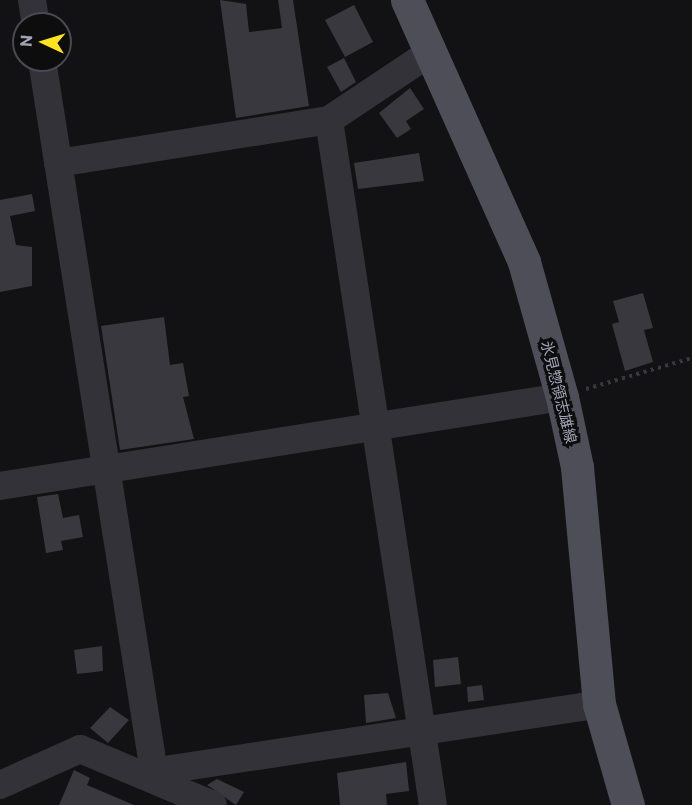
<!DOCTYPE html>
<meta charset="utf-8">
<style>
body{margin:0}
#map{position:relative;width:692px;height:805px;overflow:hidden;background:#121113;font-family:Commissioner,"Noto Sans JP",sans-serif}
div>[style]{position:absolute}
.building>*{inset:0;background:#39383e}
.path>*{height:4px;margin-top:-2px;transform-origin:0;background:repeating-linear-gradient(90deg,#383940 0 3px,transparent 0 7.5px)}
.minor>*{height:28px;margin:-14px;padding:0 14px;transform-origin:14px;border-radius:14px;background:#333238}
.major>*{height:33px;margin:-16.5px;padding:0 16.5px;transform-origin:16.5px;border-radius:16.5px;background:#4e4e58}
span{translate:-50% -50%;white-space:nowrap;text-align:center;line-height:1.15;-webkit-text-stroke:6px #0d0d0e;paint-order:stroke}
.street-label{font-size:15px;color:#a2a4b5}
.north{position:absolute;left:12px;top:12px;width:60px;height:60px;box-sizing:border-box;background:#0d0d0e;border:2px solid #494951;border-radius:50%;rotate:274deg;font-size:16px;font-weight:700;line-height:24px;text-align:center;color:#a2a4b5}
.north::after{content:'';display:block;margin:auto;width:21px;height:27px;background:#fee31f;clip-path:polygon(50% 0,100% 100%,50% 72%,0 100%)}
</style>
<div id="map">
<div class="building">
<div style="clip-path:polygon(220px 0,246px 4px,249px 32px,282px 28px,278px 0,293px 0,309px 106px,236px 118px)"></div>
<div style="clip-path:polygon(354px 5px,373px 42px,345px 57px,325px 20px)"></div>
<div style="clip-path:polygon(344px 58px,356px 82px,341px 92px,327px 67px)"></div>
<div style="clip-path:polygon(410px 88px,424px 109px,406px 121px,411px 129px,397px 138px,379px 113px)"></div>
<div style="clip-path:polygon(419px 153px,424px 181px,358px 189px,354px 163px)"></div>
<div style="clip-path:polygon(32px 194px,35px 211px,10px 216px,16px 245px,32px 247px,32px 286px,0 292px,0 200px)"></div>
<div style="clip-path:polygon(643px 293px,653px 328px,644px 330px,653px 362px,625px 371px,612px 324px,619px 322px,613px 301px)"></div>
<div style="clip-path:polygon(164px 317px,170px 365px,183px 363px,189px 396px,183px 397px,194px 439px,120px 450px,101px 326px)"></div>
<div style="clip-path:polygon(58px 494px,63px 518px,79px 515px,83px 537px,61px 541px,63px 550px,46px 553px,37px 497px)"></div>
<div style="clip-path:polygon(102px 646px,103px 671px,77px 674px,74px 650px)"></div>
<div style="clip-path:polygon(458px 657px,461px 684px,435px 687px,433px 660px)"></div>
<div style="clip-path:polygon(482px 685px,484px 700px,468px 702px,467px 687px)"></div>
<div style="clip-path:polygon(388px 693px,396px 718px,366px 723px,364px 695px)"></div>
<div style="clip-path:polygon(110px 707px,129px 720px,108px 743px,90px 728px)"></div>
<div style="clip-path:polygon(406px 762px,409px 791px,386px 794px,387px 805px,340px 805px,337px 773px)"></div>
<div style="clip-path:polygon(74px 770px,90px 778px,87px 785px,134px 805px,59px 805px)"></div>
<div style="clip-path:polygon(217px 779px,244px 792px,236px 805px,207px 785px)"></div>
</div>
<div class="path">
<div style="left:586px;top:389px;width:110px;rotate:-16.3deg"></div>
</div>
<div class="minor">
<div style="left:32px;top:0;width:24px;rotate:81deg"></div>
<div style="left:42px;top:60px;width:727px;rotate:81.06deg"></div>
<div style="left:329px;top:120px;width:693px;rotate:81.37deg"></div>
<div style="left:58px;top:163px;width:274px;rotate:-9deg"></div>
<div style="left:329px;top:120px;width:123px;rotate:-33.7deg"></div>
<div style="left:0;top:486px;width:569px;rotate:-9deg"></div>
<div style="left:158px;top:771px;width:446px;rotate:-8.6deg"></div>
<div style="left:0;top:785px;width:88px;rotate:-24.2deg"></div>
<div style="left:80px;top:749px;width:144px;rotate:22.8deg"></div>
</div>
<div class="major">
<div style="left:407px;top:0;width:287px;rotate:65.9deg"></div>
<div style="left:524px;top:262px;width:140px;rotate:74.3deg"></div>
<div style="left:562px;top:397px;width:72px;rotate:77.9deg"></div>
<div style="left:577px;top:467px;width:238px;rotate:84.7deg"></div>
<div style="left:599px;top:704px;width:105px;rotate:74deg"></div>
</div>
<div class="street-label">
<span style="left:559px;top:392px;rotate:76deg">氷見惣領志雄線</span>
</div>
<div class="north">N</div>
</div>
